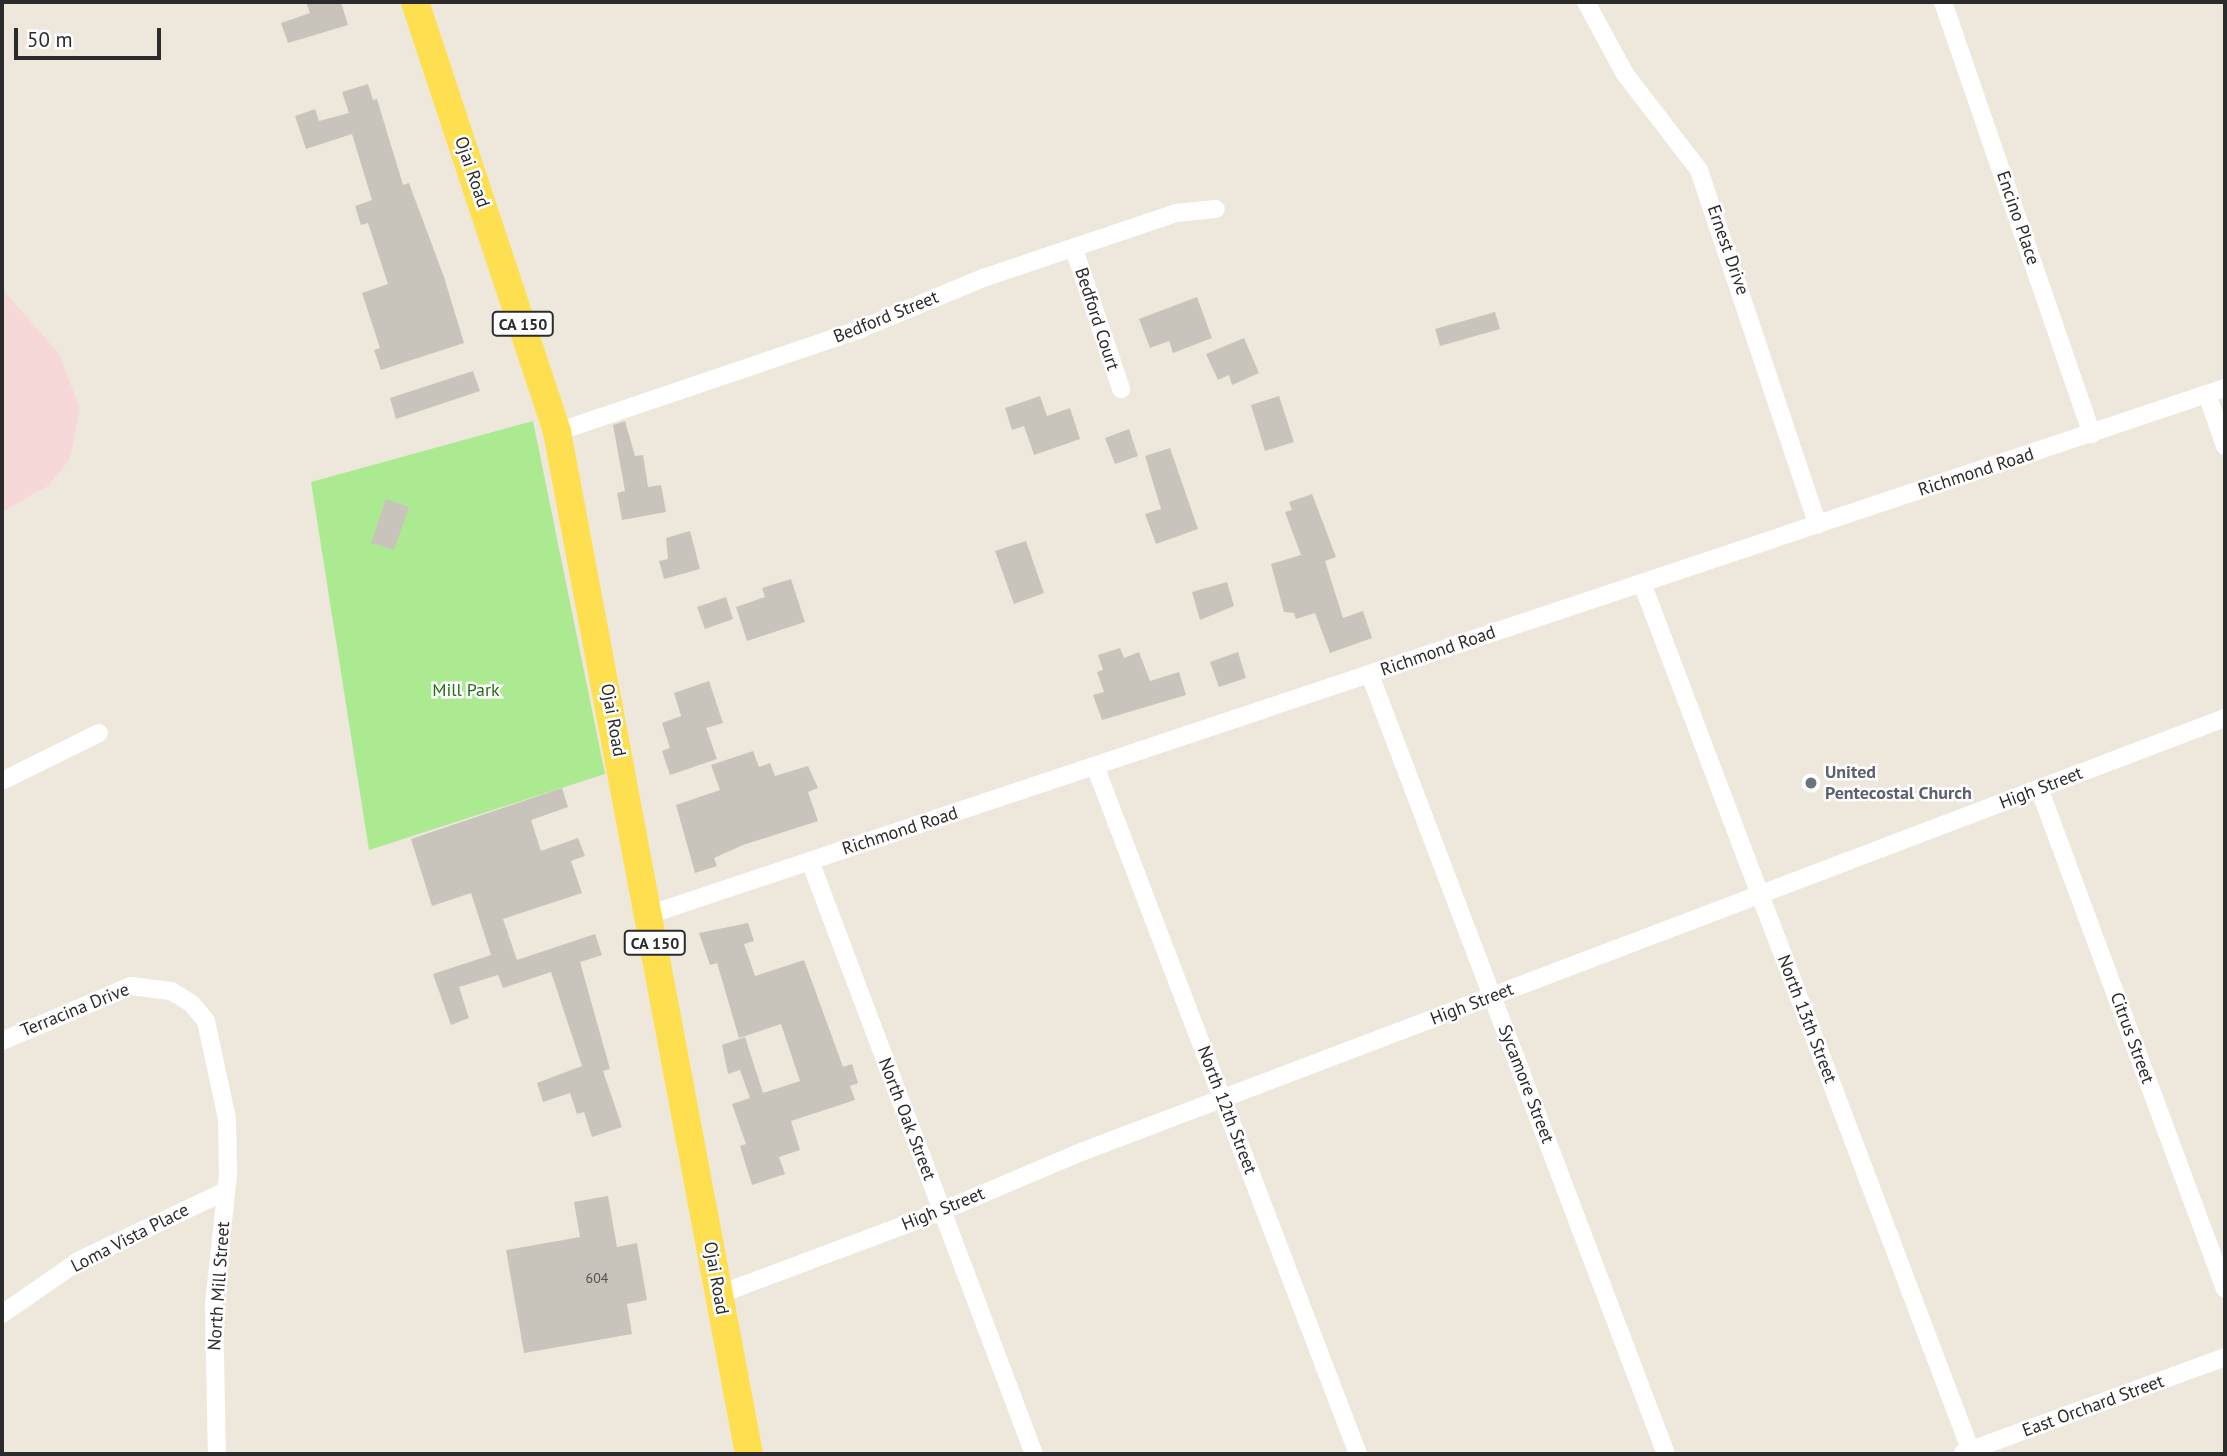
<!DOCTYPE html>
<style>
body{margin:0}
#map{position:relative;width:2227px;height:1456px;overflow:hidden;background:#eee7db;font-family:"PT Sans",sans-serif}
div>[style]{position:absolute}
.medical>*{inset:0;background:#f6d8d8}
.green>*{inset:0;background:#acea92}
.building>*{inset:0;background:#c9c4bb}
.minor>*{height:18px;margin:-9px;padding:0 9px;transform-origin:9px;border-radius:9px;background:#fff}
.primary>*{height:28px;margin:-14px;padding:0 14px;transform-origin:14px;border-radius:14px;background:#fedf50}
.dots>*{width:19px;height:19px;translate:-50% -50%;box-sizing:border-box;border:4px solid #fff;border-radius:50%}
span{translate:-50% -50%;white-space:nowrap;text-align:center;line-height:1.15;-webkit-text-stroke:5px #fff;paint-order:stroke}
.number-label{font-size:14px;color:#52514f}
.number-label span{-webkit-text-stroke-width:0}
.shield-label span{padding:2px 5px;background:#fff;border:2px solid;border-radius:5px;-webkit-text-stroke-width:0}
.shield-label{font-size:16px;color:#2b2b2b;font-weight:700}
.street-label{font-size:18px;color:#2b2b2b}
.park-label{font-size:18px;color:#216f13}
.worship-label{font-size:18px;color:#5b616d;font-weight:700}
.left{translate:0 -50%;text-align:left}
.frame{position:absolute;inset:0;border:4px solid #2b2b2b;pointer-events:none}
.scale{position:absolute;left:14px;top:28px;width:147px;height:32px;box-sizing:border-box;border:4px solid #2b2b2b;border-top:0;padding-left:9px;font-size:21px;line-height:24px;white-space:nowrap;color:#2b2b2b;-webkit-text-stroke:5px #fff;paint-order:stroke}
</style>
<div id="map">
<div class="medical">
<div style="clip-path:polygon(2px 289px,59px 354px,80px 409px,70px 459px,48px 486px,2px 512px)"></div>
</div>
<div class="green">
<div style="clip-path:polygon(533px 421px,605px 774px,369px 850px,311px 482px)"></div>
</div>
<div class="building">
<div style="clip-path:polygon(306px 2px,341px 2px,348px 25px,288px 43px,281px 23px,310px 13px)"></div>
<div style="clip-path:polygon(368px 84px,373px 100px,377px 99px,403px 185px,409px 183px,444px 277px,464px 343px,381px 370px,374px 350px,380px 348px,362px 293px,388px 284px,368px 223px,361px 225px,355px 206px,372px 200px,352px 134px,306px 149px,295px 116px,315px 109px,319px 121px,349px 113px,342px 92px)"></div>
<div style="clip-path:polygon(1197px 297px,1212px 338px,1173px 353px,1169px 341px,1150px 348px,1139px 319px)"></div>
<div style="clip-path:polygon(1495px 312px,1500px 329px,1440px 346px,1435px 329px)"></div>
<div style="clip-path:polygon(1244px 338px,1259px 373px,1232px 385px,1229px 375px,1218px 380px,1206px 354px)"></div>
<div style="clip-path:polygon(473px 371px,480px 391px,396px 419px,390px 398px)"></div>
<div style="clip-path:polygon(1040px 396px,1047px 416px,1070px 408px,1080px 439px,1034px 455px,1024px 426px,1012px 430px,1005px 408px)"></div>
<div style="clip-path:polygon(1279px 396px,1294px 442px,1265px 451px,1251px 405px)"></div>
<div style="clip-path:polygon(625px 421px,635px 456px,643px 455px,648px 487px,661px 485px,666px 512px,622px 520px,617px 493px,625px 491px,613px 425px)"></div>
<div style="clip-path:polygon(1129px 429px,1138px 456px,1115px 464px,1105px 438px)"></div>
<div style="clip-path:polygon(1170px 448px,1198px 529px,1156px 544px,1145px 514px,1161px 509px,1145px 456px)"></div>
<div style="clip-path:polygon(1312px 494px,1336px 557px,1325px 561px,1343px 618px,1363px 611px,1372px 638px,1330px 653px,1315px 613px,1296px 619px,1294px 613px,1284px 612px,1271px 564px,1301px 555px,1285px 512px,1292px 510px,1289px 502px)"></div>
<div style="clip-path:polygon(386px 499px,409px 507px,394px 550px,371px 543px)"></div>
<div style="clip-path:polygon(690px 531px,700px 569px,664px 579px,659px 561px,668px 559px,666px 538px)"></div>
<div style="clip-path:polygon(1026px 541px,1044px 593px,1014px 604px,995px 551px)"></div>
<div style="clip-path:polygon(791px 579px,805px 622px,747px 641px,736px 607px,765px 597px,762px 588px)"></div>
<div style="clip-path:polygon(1227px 582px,1234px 606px,1200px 620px,1192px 592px)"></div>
<div style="clip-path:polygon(726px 597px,733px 619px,705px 629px,697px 607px)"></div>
<div style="clip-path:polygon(1120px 648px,1124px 658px,1139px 652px,1150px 681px,1179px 672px,1186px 695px,1102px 720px,1093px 695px,1104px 692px,1097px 672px,1103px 670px,1098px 655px)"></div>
<div style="clip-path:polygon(1238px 652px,1246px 678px,1219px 687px,1210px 662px)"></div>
<div style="clip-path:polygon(709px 681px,723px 723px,706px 728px,717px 759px,670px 775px,662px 751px,670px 748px,662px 723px,681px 716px,674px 693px)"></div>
<div style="clip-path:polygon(753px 751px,759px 767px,770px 763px,775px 776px,808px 766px,818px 788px,808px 792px,818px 821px,743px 845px,714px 858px,717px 866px,695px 873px,676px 805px,720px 790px,711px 765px)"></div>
<div style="clip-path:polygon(562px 788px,568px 807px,531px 820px,541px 851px,578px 838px,585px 856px,571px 861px,582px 893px,503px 919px,517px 960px,595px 934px,602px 955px,580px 962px,610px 1069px,603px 1071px,622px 1127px,592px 1137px,584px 1112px,577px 1114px,570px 1093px,543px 1102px,537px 1083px,582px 1066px,551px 972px,503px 988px,498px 975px,459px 987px,469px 1018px,451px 1025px,433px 974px,491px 955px,471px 893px,432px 906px,411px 839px)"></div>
<div style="clip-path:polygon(748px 923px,754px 941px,744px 944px,755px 976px,804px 960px,843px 1067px,852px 1064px,858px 1083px,850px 1086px,855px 1100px,791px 1121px,800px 1150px,779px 1157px,785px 1174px,752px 1185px,740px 1146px,746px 1144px,732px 1104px,750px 1098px,740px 1070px,728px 1074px,722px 1045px,745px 1037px,763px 1093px,800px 1081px,781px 1024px,739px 1038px,717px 963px,710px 965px,699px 933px)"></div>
<div style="clip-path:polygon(608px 1196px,617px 1247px,637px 1243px,647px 1300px,627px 1304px,632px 1334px,524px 1353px,506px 1250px,580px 1237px,574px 1202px)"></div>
</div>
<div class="minor">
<div style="left:1586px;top:2px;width:82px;rotate:61.6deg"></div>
<div style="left:1625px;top:74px;width:121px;rotate:52.4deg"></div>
<div style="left:1699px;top:170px;width:374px;rotate:71.5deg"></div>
<div style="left:1943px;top:2px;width:457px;rotate:71deg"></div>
<div style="left:1074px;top:249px;width:148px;rotate:71.4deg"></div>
<div style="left:2207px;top:394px;width:55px;rotate:70.9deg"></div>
<div style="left:557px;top:432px;width:318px;rotate:-18.7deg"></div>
<div style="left:858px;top:330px;width:135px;rotate:-22.6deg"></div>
<div style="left:983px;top:278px;width:204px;rotate:-18.6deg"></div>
<div style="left:1176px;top:213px;width:40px;rotate:-5.7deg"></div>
<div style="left:1642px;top:583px;width:931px;rotate:69.25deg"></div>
<div style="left:1370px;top:675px;width:833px;rotate:69.19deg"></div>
<div style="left:1095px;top:766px;width:737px;rotate:69.08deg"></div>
<div style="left:2px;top:781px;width:108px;rotate:-26.3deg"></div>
<div style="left:2039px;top:788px;width:534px;rotate:69.63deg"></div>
<div style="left:810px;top:861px;width:634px;rotate:69.31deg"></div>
<div style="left:651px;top:914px;width:1660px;rotate:-18.48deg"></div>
<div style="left:2px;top:1041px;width:140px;rotate:-23.1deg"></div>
<div style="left:131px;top:986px;width:40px;rotate:7.1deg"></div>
<div style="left:171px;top:991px;width:23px;rotate:31deg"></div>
<div style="left:191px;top:1003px;width:23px;rotate:50deg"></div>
<div style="left:206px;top:1021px;width:100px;rotate:77.9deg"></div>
<div style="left:227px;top:1119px;width:56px;rotate:89deg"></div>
<div style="left:228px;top:1175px;width:130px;rotate:96.2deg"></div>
<div style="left:214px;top:1304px;width:150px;rotate:88.9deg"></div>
<div style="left:720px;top:1294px;width:237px;rotate:-20.5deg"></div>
<div style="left:942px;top:1211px;width:146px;rotate:-23deg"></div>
<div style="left:1076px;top:1154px;width:1229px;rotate:-20.78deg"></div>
<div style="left:2px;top:1314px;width:95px;rotate:-34.7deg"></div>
<div style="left:80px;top:1260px;width:161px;rotate:-25.3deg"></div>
<div style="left:1963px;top:1453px;width:279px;rotate:-20.1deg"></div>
</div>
<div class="primary">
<div style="left:415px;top:2px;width:453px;rotate:71.7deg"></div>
<div style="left:557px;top:432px;width:1040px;rotate:79.36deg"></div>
</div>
<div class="dots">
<div style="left:1811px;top:783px;background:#6b7280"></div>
</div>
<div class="number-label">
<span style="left:597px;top:1278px">604</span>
</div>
<div class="shield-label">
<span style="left:523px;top:324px">CA 150</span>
<span style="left:655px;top:943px">CA 150</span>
</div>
<div class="street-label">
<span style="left:472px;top:172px;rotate:71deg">Ojai Road</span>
<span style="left:2018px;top:218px;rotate:71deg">Encino Place</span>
<span style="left:1728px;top:250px;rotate:71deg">Ernest Drive</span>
<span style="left:886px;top:317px;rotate:-22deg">Bedford Street</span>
<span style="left:1097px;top:319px;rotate:72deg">Bedford Court</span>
<span style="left:1976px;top:472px;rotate:-18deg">Richmond Road</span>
<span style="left:1438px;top:651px;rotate:-19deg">Richmond Road</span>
<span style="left:613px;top:720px;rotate:80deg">Ojai Road</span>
<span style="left:2041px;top:788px;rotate:-21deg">High Street</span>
<span style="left:900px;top:831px;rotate:-18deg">Richmond Road</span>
<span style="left:1472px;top:1004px;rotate:-21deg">High Street</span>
<span style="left:75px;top:1010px;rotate:-22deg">Terracina Drive</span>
<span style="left:1807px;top:1019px;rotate:69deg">North 13th Street</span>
<span style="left:2132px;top:1038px;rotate:70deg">Citrus Street</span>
<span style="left:1526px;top:1084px;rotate:69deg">Sycamore Street</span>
<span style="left:1227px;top:1110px;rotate:69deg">North 12th Street</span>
<span style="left:907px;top:1119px;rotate:69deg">North Oak Street</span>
<span style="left:943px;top:1209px;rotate:-22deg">High Street</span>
<span style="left:130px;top:1238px;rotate:-27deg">Loma Vista Place</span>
<span style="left:716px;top:1278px;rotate:80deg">Ojai Road</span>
<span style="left:219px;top:1286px;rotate:-86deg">North Mill Street</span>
<span style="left:2093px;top:1406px;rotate:-20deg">East Orchard Street</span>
</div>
<div class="park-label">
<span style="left:466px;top:690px">Mill Park</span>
</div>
<div class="worship-label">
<span class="left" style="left:1825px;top:783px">United<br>Pentecostal Church</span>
</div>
<div class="frame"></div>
<div class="scale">50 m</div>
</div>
